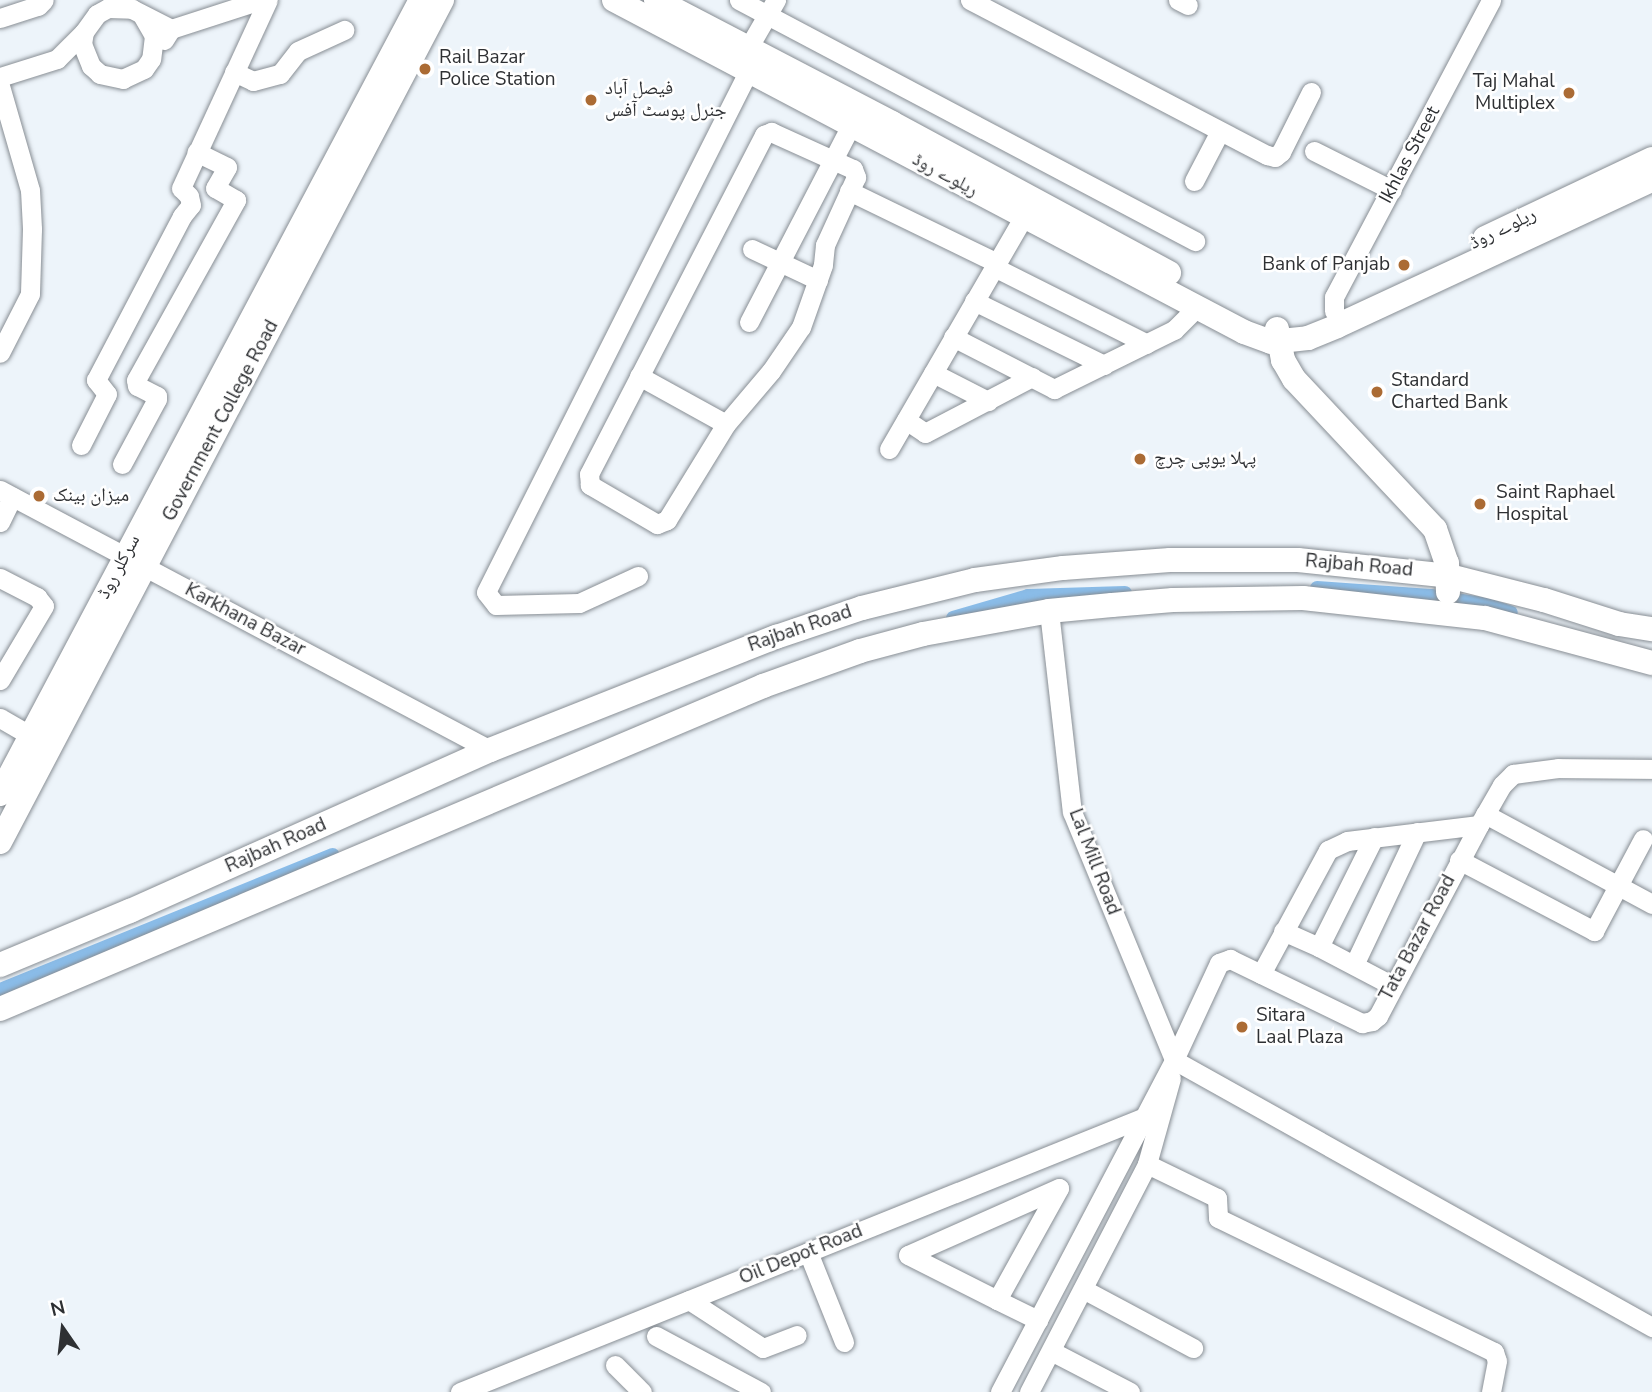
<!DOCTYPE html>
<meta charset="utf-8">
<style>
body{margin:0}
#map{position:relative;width:1652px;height:1392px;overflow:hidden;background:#edf4fa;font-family:"Nunito Sans","Noto Naskh Arabic",sans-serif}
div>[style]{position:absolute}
.canal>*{height:14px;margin:-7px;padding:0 7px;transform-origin:7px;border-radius:7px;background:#8abce8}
.roads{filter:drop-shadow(0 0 2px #888e94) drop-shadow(0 0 2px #888e94)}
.minor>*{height:19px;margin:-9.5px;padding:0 9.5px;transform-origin:9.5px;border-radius:9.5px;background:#fff}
.major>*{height:24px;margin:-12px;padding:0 12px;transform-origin:12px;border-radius:12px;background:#fff}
.dots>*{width:19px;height:19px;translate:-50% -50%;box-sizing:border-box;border:4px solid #fff;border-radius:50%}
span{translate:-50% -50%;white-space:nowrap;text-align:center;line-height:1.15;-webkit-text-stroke:5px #fff;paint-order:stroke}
.poi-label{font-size:19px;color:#2e3033}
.left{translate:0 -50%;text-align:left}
.right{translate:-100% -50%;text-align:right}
.street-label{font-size:19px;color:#2e3033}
.north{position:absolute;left:28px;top:1294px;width:70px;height:70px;-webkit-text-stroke:5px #fff;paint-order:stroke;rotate:346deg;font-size:19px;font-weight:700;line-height:28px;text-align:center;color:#2e3033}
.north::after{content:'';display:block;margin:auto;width:24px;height:32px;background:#2e3033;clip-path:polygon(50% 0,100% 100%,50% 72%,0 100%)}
</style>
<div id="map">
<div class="canal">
<div style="left:1317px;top:588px;width:114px;rotate:4deg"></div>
<div style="left:1431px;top:596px;width:57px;rotate:9.1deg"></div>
<div style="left:1487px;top:605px;width:25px;rotate:18deg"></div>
<div style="left:953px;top:618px;width:78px;rotate:-16.3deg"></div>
<div style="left:1028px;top:596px;width:97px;rotate:-1.8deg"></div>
<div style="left:0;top:990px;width:359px;rotate:-22.1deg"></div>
</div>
<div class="roads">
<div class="minor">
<div style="left:739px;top:0;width:516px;rotate:27.86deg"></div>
<div style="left:970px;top:0;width:335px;rotate:27.6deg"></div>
<div style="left:1267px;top:155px;width:8px;rotate:14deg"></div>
<div style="left:1275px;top:157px;width:8px;rotate:-40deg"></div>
<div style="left:1281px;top:152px;width:67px;rotate:-63.4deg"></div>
<div style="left:1178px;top:0;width:11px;rotate:27deg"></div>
<div style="left:142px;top:15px;width:24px;rotate:60deg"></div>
<div style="left:154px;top:36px;width:23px;rotate:97deg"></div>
<div style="left:151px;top:59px;width:12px;rotate:125deg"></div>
<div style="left:144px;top:69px;width:23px;rotate:155deg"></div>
<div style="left:123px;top:79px;width:24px;rotate:-168deg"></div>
<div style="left:100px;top:74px;width:12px;rotate:-138deg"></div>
<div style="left:91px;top:66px;width:24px;rotate:-112deg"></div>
<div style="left:82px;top:44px;width:12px;rotate:-81deg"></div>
<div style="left:84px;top:32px;width:22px;rotate:-54deg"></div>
<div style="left:97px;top:14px;width:13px;rotate:-29deg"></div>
<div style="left:108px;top:8px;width:24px;rotate:2deg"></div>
<div style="left:132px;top:9px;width:44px;rotate:27.1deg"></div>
<div style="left:0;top:18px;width:40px;rotate:-18deg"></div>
<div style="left:38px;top:6px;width:8px;rotate:-45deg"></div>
<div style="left:164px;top:40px;width:13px;rotate:-58deg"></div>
<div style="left:171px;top:29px;width:95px;rotate:-17.9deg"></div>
<div style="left:747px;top:50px;width:58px;rotate:-59.9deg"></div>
<div style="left:234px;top:72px;width:21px;rotate:25deg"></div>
<div style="left:253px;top:81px;width:28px;rotate:-15deg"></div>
<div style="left:280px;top:74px;width:29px;rotate:-52deg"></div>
<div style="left:298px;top:51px;width:51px;rotate:-24.5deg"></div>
<div style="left:0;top:77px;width:60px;rotate:-17.5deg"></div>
<div style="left:57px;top:59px;width:38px;rotate:-45deg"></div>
<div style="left:0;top:86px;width:108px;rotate:73.9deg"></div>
<div style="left:30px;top:190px;width:39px;rotate:87deg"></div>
<div style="left:32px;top:229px;width:65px;rotate:91.8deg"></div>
<div style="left:30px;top:294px;width:66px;rotate:117deg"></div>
<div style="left:771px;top:132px;width:90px;rotate:24.3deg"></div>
<div style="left:853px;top:169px;width:9px;rotate:69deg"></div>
<div style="left:856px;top:177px;width:75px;rotate:114.5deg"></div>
<div style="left:825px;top:245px;width:20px;rotate:96deg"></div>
<div style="left:823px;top:265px;width:66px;rotate:109.5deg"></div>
<div style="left:801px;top:327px;width:53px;rotate:124.3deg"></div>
<div style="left:771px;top:371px;width:70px;rotate:130.3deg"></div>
<div style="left:726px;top:424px;width:113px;rotate:121.6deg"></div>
<div style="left:667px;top:520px;width:11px;rotate:158deg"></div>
<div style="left:657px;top:524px;width:78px;rotate:-149.8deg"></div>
<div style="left:590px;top:485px;width:11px;rotate:-95deg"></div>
<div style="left:589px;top:474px;width:382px;rotate:-62.7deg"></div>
<div style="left:764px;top:135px;width:8px;rotate:-23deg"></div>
<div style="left:1314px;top:151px;width:87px;rotate:26.6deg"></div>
<div style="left:1194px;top:181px;width:56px;rotate:-62.5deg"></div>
<div style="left:849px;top:191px;width:165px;rotate:25.9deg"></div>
<div style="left:752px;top:249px;width:73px;rotate:25.2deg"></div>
<div style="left:994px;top:267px;width:171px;rotate:26.7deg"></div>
<div style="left:974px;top:301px;width:145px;rotate:26.2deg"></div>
<div style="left:1334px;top:311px;width:14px;rotate:-90deg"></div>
<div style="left:1334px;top:297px;width:336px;rotate:-62.1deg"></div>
<div style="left:749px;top:322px;width:222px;rotate:-62.6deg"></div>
<div style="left:953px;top:337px;width:114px;rotate:27.2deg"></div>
<div style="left:1054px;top:389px;width:134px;rotate:-26.2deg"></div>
<div style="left:1174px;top:330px;width:34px;rotate:-45deg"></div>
<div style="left:933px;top:373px;width:62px;rotate:27deg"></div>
<div style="left:639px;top:376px;width:99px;rotate:28.9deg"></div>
<div style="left:906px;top:420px;width:23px;rotate:34deg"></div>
<div style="left:925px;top:433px;width:121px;rotate:-27.6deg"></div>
<div style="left:81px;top:445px;width:57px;rotate:-63deg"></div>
<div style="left:107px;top:394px;width:18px;rotate:-128deg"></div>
<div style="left:96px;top:380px;width:185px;rotate:-62.3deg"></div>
<div style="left:182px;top:216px;width:14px;rotate:-51deg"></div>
<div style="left:191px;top:205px;width:9px;rotate:-103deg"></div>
<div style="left:189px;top:196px;width:11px;rotate:-135deg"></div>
<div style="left:181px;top:188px;width:207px;rotate:-65.2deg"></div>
<div style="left:889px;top:449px;width:269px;rotate:-59.9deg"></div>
<div style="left:122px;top:464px;width:74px;rotate:-61.7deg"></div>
<div style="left:157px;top:399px;width:3px;rotate:-90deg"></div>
<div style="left:157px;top:396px;width:22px;rotate:-153deg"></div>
<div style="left:137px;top:386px;width:6px;rotate:-99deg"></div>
<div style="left:136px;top:380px;width:206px;rotate:-60.9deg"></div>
<div style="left:236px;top:200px;width:24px;rotate:-150deg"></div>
<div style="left:215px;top:188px;width:24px;rotate:-60deg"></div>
<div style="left:227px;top:167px;width:34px;rotate:-154deg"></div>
<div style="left:0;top:490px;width:555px;rotate:27.95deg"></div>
<div style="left:0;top:522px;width:28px;rotate:-64deg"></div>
<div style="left:638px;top:576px;width:65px;rotate:155.4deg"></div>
<div style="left:579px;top:603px;width:83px;rotate:178.6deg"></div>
<div style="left:496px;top:605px;width:16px;rotate:-128deg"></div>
<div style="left:486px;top:592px;width:582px;rotate:-63.26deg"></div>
<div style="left:0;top:578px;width:42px;rotate:27.2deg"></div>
<div style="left:37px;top:597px;width:11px;rotate:52deg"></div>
<div style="left:44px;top:606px;width:86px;rotate:120.7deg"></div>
<div style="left:1049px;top:611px;width:202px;rotate:83.5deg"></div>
<div style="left:1072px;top:812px;width:268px;rotate:67.6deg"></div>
<div style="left:0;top:718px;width:36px;rotate:30deg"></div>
<div style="left:1485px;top:814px;width:190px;rotate:28.3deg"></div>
<div style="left:1459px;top:860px;width:153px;rotate:27.7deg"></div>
<div style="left:1594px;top:931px;width:104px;rotate:-62deg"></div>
<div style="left:1283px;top:931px;width:39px;rotate:24deg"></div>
<div style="left:1319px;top:947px;width:123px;rotate:-63.4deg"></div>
<div style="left:1319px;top:947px;width:84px;rotate:27.8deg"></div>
<div style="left:1354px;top:965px;width:147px;rotate:-64.7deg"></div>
<div style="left:1261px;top:974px;width:141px;rotate:-61.6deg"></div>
<div style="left:1328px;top:850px;width:21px;rotate:-25deg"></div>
<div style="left:1347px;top:841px;width:133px;rotate:-6.9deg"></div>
<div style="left:1174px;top:1060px;width:548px;rotate:29.19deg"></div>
<div style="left:1147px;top:1164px;width:78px;rotate:25.9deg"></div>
<div style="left:1217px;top:1198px;width:20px;rotate:87deg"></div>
<div style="left:1218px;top:1218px;width:307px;rotate:25.9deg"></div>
<div style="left:1494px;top:1352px;width:9px;rotate:72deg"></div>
<div style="left:1497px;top:1361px;width:32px;rotate:101deg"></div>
<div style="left:808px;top:1252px;width:97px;rotate:68.2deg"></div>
<div style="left:1083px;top:1289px;width:125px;rotate:28.2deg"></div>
<div style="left:689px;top:1300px;width:88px;rotate:33deg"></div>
<div style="left:763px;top:1348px;width:36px;rotate:-21deg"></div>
<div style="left:997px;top:1300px;width:128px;rotate:-61deg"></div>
<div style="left:1059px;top:1188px;width:165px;rotate:156.1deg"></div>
<div style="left:908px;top:1255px;width:100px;rotate:26.8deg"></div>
<div style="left:997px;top:1300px;width:46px;rotate:26deg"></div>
<div style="left:656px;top:1336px;width:119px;rotate:28.1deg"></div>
<div style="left:1051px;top:1351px;width:89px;rotate:27.4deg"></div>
<div style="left:615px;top:1365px;width:38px;rotate:45deg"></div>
<div style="left:460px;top:1392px;width:735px;rotate:-21.89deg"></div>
<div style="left:1000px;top:1392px;width:375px;rotate:-62.3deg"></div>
<div style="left:1174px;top:1060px;width:107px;rotate:-65.1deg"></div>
<div style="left:1219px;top:963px;width:12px;rotate:-20deg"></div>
<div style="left:1230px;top:959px;width:147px;rotate:25.9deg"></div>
<div style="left:1362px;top:1023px;width:10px;rotate:-11deg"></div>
<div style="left:1372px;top:1021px;width:8px;rotate:-40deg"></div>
<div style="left:1378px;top:1016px;width:216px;rotate:-62.1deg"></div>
<div style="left:1479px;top:825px;width:46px;rotate:-60.1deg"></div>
<div style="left:1502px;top:785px;width:16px;rotate:-45deg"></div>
<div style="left:1513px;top:774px;width:45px;rotate:-7.6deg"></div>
<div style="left:1558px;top:768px;width:94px;rotate:0.6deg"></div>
<div style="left:1029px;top:1392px;width:257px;rotate:-62.6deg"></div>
<div style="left:1147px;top:1164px;width:89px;rotate:-74.4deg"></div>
</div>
<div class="major">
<div style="left:614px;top:0;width:712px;rotate:27.79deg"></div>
<div style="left:1244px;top:332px;width:29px;rotate:20deg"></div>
<div style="left:1271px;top:342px;width:37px;rotate:-6deg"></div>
<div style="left:1308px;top:338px;width:31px;rotate:-22deg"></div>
<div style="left:1337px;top:326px;width:347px;rotate:-24.9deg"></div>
<div style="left:656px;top:0;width:266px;rotate:27.5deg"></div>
<div style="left:892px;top:123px;width:315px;rotate:28.4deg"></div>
<div style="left:1485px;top:238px;width:185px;rotate:-25.3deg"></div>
<div style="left:1277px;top:329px;width:32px;rotate:79deg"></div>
<div style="left:1283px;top:360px;width:22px;rotate:60deg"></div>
<div style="left:1294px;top:379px;width:206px;rotate:46.8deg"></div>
<div style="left:1435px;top:529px;width:36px;rotate:71deg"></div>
<div style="left:1447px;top:563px;width:29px;rotate:88deg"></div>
<div style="left:0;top:794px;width:899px;rotate:-62.07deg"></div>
<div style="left:0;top:842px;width:951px;rotate:-62.3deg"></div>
<div style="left:0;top:965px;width:141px;rotate:-22.6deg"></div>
<div style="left:130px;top:911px;width:394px;rotate:-24.1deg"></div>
<div style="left:490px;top:750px;width:308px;rotate:-21.6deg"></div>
<div style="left:776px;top:637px;width:91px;rotate:-18.6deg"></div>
<div style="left:862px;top:608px;width:116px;rotate:-13.9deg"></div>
<div style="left:975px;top:580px;width:89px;rotate:-7.8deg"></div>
<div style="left:1063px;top:568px;width:107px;rotate:-4.3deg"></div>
<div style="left:1170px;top:560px;width:128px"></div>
<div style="left:1298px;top:560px;width:152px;rotate:6deg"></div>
<div style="left:1449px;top:576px;width:98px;rotate:14.2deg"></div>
<div style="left:1544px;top:600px;width:79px;rotate:17.7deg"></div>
<div style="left:1619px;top:624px;width:33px;rotate:9deg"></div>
<div style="left:0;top:1009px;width:829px;rotate:-22.94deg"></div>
<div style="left:763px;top:686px;width:103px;rotate:-19.8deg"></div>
<div style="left:860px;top:651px;width:65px;rotate:-15.1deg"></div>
<div style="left:923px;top:634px;width:128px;rotate:-10.3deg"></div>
<div style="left:1049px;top:611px;width:63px;rotate:-5.4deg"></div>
<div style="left:1112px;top:605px;width:61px;rotate:-4.7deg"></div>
<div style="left:1173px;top:600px;width:130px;rotate:-0.9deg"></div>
<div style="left:1303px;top:598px;width:183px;rotate:6.3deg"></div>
<div style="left:1485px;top:618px;width:173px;rotate:15.1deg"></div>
</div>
</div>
<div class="dots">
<div style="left:425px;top:69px;background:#ab6b34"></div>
<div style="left:1569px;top:93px;background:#ab6b34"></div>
<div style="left:591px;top:100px;background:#ab6b34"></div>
<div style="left:1404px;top:265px;background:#ab6b34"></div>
<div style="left:1377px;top:392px;background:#ab6b34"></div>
<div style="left:1140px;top:459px;background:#ab6b34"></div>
<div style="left:39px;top:496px;background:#ab6b34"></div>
<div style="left:1480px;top:504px;background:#ab6b34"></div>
<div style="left:1242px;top:1027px;background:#ab6b34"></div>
</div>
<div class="poi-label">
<span class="left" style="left:439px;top:69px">Rail Bazar<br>Police Station</span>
<span class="right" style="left:1555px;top:93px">Taj Mahal<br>Multiplex</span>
<span class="left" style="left:605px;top:100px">فیصل آباد<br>جنرل پوسٹ آفس</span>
<span class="right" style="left:1390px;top:265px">Bank of Panjab</span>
<span class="left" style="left:1391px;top:392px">Standard<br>Charted Bank</span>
<span class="left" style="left:1154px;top:459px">پہلا یوپی چرچ</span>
<span class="left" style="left:1496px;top:504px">Saint Raphael<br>Hospital</span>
<span class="left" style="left:53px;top:496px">میزان بینک</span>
<span class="left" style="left:1256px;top:1027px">Sitara<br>Laal Plaza</span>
</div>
<div class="street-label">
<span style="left:1410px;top:155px;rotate:-62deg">Ikhlas Street</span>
<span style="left:945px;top:175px;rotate:28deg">ریلوے روڈ</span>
<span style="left:1503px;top:229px;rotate:-26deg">ریلوے روڈ</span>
<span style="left:221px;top:421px;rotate:-62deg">Government College Road</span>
<span style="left:1359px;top:566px;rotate:5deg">Rajbah Road</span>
<span style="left:119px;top:567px;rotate:-62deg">سرکلر روڈ</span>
<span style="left:245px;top:620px;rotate:28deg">Karkhana Bazar</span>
<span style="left:800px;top:629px;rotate:-19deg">Rajbah Road</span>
<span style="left:276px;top:846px;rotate:-24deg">Rajbah Road</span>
<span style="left:1094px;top:862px;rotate:69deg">Lal Mill Road</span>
<span style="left:1418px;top:938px;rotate:-62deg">Tata Bazar Road</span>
<span style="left:801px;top:1255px;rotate:-22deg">Oil Depot Road</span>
</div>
<div class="north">N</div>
</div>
